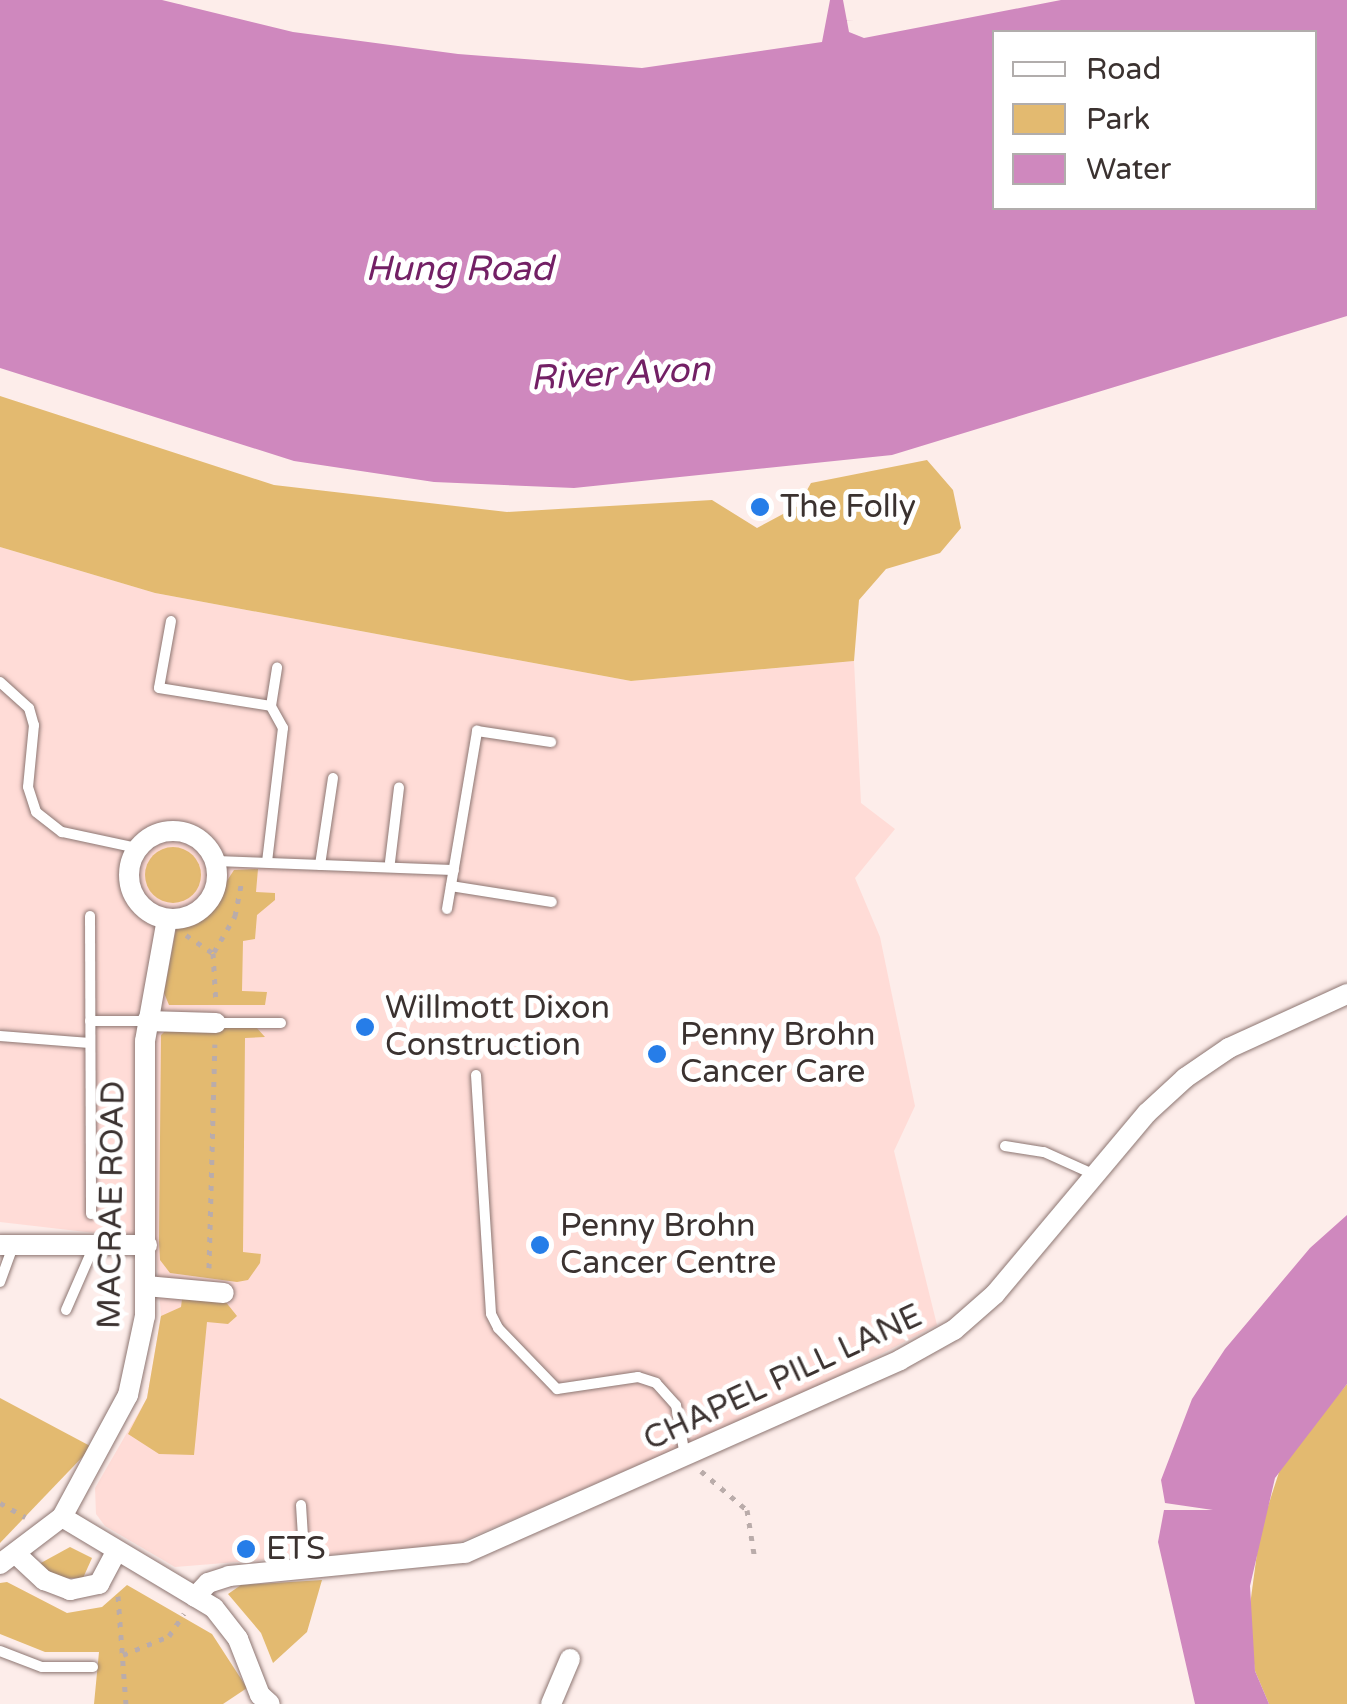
<!DOCTYPE html>
<style>
body{margin:0}
#map{position:relative;width:1347px;height:1704px;overflow:hidden;background:#fdedea;font-family:"Varela Round",sans-serif}
div>[style]{position:absolute}
.built>*{inset:0;background:#ffdcd7}
.green>*{inset:0;background:#e3ba70}
.round{border-radius:50%}
.water>*{inset:0;background:#cf88be}
.path>*{height:5px;margin-top:-2.5px;transform-origin:0;background:repeating-linear-gradient(90deg,#baacaa 0 5px,transparent 0 13px)}
.roads{filter:drop-shadow(0 0 2px #8d7672) drop-shadow(0 0 2px #8d7672)}
.lane>*{height:10px;margin:-5px;padding:0 5px;transform-origin:5px;border-radius:5px;background:#fff}
.street>*{height:20px;margin:-10px;padding:0 10px;transform-origin:10px;border-radius:10px;background:#fff}
.street>.ring{margin:-10px;padding:0;box-sizing:content-box;background:none;border:20px solid #fff;border-radius:50%}
.dots>*{width:28px;height:28px;translate:-50% -50%;box-sizing:border-box;border:5px solid #fff;border-radius:50%}
span{translate:-50% -50%;white-space:nowrap;text-align:center;line-height:1.15;-webkit-text-stroke:10px #fff;paint-order:stroke}
.poi-label{font-size:32px;color:#3b3230}
.left{translate:0 -50%;text-align:left}
.street-label{font-size:32px;color:#3b3230}
.water-label{font-size:35px;color:#732065;font-style:italic}
.legend{position:absolute;left:992px;top:30px;width:325px;height:180px;box-sizing:border-box;background:#fff;border:2px solid #b1adac;margin:0;padding:12px 18px;list-style:none;font-size:30px;color:#3b3230}
.legend li{display:flex;align-items:center;gap:20px;height:50px}
.legend b{width:50px;border:2px solid #b1adac}
</style>
<div id="map">
<div class="built">
<div style="clip-path:polygon(0 547px,155px 593px,631px 681px,854px 661px,861px 803px,895px 829px,855px 878px,880px 937px,915px 1106px,894px 1151px,937px 1325px,810px 1391px,453px 1545px,175px 1567px,105px 1526px,96px 1514px,95px 1488px,147px 1398px,161px 1316px,155px 1240px,0 1222px)"></div>
</div>
<div class="green">
<div style="clip-path:polygon(0 396px,274px 485px,507px 512px,712px 500px,757px 528px,798px 506px,811px 483px,927px 460px,953px 490px,961px 528px,940px 553px,886px 569px,859px 600px,854px 661px,631px 681px,155px 593px,0 547px)"></div>
<div class="round" style="left:145px;top:847px;width:56px;height:56px"></div>
<div style="clip-path:polygon(258px 869px,256px 892px,275px 893px,275px 900px,257px 915px,255px 939px,243px 941px,242px 991px,267px 992px,265px 1005px,169px 1005px,164px 993px,176px 929px,208px 910px,234px 870px)"></div>
<div style="clip-path:polygon(256px 1027px,265px 1037px,245px 1038px,243px 1252px,261px 1254px,260px 1263px,248px 1280px,237px 1282px,170px 1273px,160px 1260px,159px 1242px,161px 1035px,167px 1029px)"></div>
<div style="clip-path:polygon(182px 1299px,225px 1301px,237px 1316px,228px 1324px,207px 1322px,194px 1455px,159px 1454px,128px 1434px,147px 1398px,161px 1316px,181px 1307px)"></div>
<div style="clip-path:polygon(1347px 1384px,1347px 1704px,1269px 1704px,1255px 1671px,1248px 1620px,1260px 1531px,1282px 1463px)"></div>
<div style="clip-path:polygon(0 1398px,92px 1447px,0 1543px)"></div>
<div style="clip-path:polygon(70px 1547px,92px 1558px,83px 1578px,57px 1578px,39px 1564px)"></div>
<div style="clip-path:polygon(322px 1580px,307px 1632px,273px 1663px,261px 1633px,228px 1594px,241px 1585px)"></div>
<div style="clip-path:polygon(7px 1582px,67px 1613px,102px 1607px,127px 1585px,212px 1634px,247px 1688px,223px 1704px,94px 1704px,99px 1652px,45px 1652px,0 1634px,0 1583px)"></div>
</div>
<div class="water">
<div style="clip-path:polygon(evenodd,0 0,162px 0,293px 32px,458px 54px,642px 68px,822px 42px,830px 0,843px 0,849px 32px,864px 38px,1061px 0,1347px 0,1347px 316px,892px 455px,574px 488px,434px 482px,294px 461px,0 368px,0 0,1314px 32px,1314px 208px,994px 208px,994px 32px,1314px 32px)"></div>
<div style="clip-path:polygon(1347px 1215px,1347px 1384px,1275px 1478px,1250px 1586px,1255px 1671px,1269px 1704px,1195px 1704px,1158px 1542px,1164px 1510px,1213px 1510px,1165px 1503px,1161px 1480px,1192px 1399px,1225px 1349px,1310px 1248px)"></div>
</div>
<div class="path">
<div style="left:186px;top:935px;width:32px;rotate:34deg"></div>
<div style="left:213px;top:953px;width:50px;rotate:86.6deg"></div>
<div style="left:214px;top:952px;width:42px;rotate:-59.7deg"></div>
<div style="left:235px;top:916px;width:37px;rotate:-79deg"></div>
<div style="left:209px;top:1268px;width:224px;rotate:-88.5deg"></div>
<div style="left:701px;top:1471px;width:60px;rotate:40.3deg"></div>
<div style="left:747px;top:1510px;width:51px;rotate:80.9deg"></div>
<div style="left:0;top:1503px;width:29px;rotate:29deg"></div>
<div style="left:118px;top:1596px;width:108px;rotate:85.8deg"></div>
<div style="left:123px;top:1655px;width:50px;rotate:-22.4deg"></div>
<div style="left:169px;top:1636px;width:27px;rotate:-56deg"></div>
</div>
<div class="roads">
<div class="lane">
<div style="left:171px;top:621px;width:68px;rotate:100.2deg"></div>
<div style="left:159px;top:688px;width:113px;rotate:9.1deg"></div>
<div style="left:0;top:682px;width:39px;rotate:42deg"></div>
<div style="left:29px;top:708px;width:18px;rotate:74deg"></div>
<div style="left:34px;top:725px;width:62px;rotate:95.5deg"></div>
<div style="left:28px;top:787px;width:26px;rotate:72deg"></div>
<div style="left:36px;top:812px;width:33px;rotate:38deg"></div>
<div style="left:62px;top:832px;width:77px;rotate:12deg"></div>
<div style="left:215px;top:861px;width:239px;rotate:2.2deg"></div>
<div style="left:267px;top:862px;width:135px;rotate:-83.2deg"></div>
<div style="left:283px;top:728px;width:25px;rotate:-119deg"></div>
<div style="left:271px;top:706px;width:39px;rotate:-81deg"></div>
<div style="left:390px;top:862px;width:75px;rotate:-83.1deg"></div>
<div style="left:320px;top:865px;width:88px;rotate:-81.5deg"></div>
<div style="left:451px;top:886px;width:102px;rotate:9deg"></div>
<div style="left:447px;top:909px;width:181px;rotate:-80.4deg"></div>
<div style="left:477px;top:731px;width:75px;rotate:8.5deg"></div>
<div style="left:90px;top:916px;width:298px;rotate:89.8deg"></div>
<div style="left:90px;top:1021px;width:57px"></div>
<div style="left:217px;top:1023px;width:64px"></div>
<div style="left:0;top:1036px;width:90px;rotate:4.4deg"></div>
<div style="left:476px;top:1075px;width:239px;rotate:86.4deg"></div>
<div style="left:491px;top:1314px;width:16px;rotate:63deg"></div>
<div style="left:498px;top:1328px;width:85px;rotate:46deg"></div>
<div style="left:557px;top:1389px;width:82px;rotate:-8.4deg"></div>
<div style="left:638px;top:1377px;width:19px;rotate:18deg"></div>
<div style="left:656px;top:1383px;width:30px;rotate:48deg"></div>
<div style="left:676px;top:1405px;width:52px;rotate:80deg"></div>
<div style="left:1005px;top:1146px;width:39px;rotate:9deg"></div>
<div style="left:1044px;top:1152px;width:56px;rotate:24.3deg"></div>
<div style="left:0;top:1282px;width:38px;rotate:-70deg"></div>
<div style="left:66px;top:1310px;width:70px;rotate:-66.4deg"></div>
<div style="left:301px;top:1505px;width:63px;rotate:86.4deg"></div>
<div style="left:0;top:1651px;width:45px;rotate:20.9deg"></div>
<div style="left:42px;top:1667px;width:51px"></div>
</div>
<div class="street">
<div class="ring" style="left:129px;top:831px;width:68px;height:68px"></div>
<div style="left:147px;top:1021px;width:69px;rotate:1.7deg"></div>
<div style="left:0;top:1245px;width:147px"></div>
<div style="left:146px;top:1286px;width:78px;rotate:5.1deg"></div>
<div style="left:62px;top:1517px;width:177px;rotate:30.9deg"></div>
<div style="left:214px;top:1608px;width:39px;rotate:52deg"></div>
<div style="left:238px;top:1639px;width:60px;rotate:68.6deg"></div>
<div style="left:260px;top:1695px;width:13px;rotate:42deg"></div>
<div style="left:17px;top:1555px;width:37px;rotate:43deg"></div>
<div style="left:44px;top:1580px;width:28px;rotate:21deg"></div>
<div style="left:70px;top:1590px;width:30px;rotate:-12deg"></div>
<div style="left:99px;top:1584px;width:36px;rotate:-62deg"></div>
<div style="left:0;top:1564px;width:78px;rotate:-37.2deg"></div>
<div style="left:62px;top:1517px;width:139px;rotate:-61.6deg"></div>
<div style="left:128px;top:1395px;width:81px;rotate:-77.9deg"></div>
<div style="left:145px;top:1316px;width:275px;rotate:-90deg"></div>
<div style="left:145px;top:1041px;width:124px;rotate:-79.8deg"></div>
<div style="left:195px;top:1597px;width:19px;rotate:-47deg"></div>
<div style="left:208px;top:1583px;width:22px;rotate:-18deg"></div>
<div style="left:229px;top:1576px;width:237px;rotate:-5.6deg"></div>
<div style="left:465px;top:1553px;width:476px;rotate:-23.9deg"></div>
<div style="left:900px;top:1360px;width:62px;rotate:-29.1deg"></div>
<div style="left:954px;top:1330px;width:55px;rotate:-41.3deg"></div>
<div style="left:995px;top:1294px;width:236px;rotate:-50deg"></div>
<div style="left:1147px;top:1113px;width:52px;rotate:-42.6deg"></div>
<div style="left:1185px;top:1078px;width:53px;rotate:-34.3deg"></div>
<div style="left:1229px;top:1048px;width:130px;rotate:-24.6deg"></div>
<div style="left:551px;top:1704px;width:49px;rotate:-67.1deg"></div>
</div>
</div>
<div class="dots">
<div style="left:760px;top:507px;background:#267de8"></div>
<div style="left:365px;top:1027px;background:#267de8"></div>
<div style="left:657px;top:1054px;background:#267de8"></div>
<div style="left:540px;top:1245px;background:#267de8"></div>
<div style="left:246px;top:1549px;background:#267de8"></div>
</div>
<div class="poi-label">
<span class="left" style="left:780px;top:507px">The Folly</span>
<span class="left" style="left:385px;top:1027px">Willmott Dixon<br>Construction</span>
<span class="left" style="left:680px;top:1054px">Penny Brohn<br>Cancer Care</span>
<span class="left" style="left:560px;top:1245px">Penny Brohn<br>Cancer Centre</span>
<span class="left" style="left:266px;top:1549px">ETS</span>
</div>
<div class="street-label">
<span style="left:112px;top:1205px;rotate:-89deg">MACRAE ROAD</span>
<span style="left:783px;top:1378px;rotate:-25deg">CHAPEL PILL LANE</span>
</div>
<div class="water-label">
<span style="left:459px;top:269px">Hung Road</span>
<span style="left:620px;top:374px;rotate:-3deg">River Avon</span>
</div>
<ul class="legend">
<li><b style="height:12px;background:#fff"></b>Road</li>
<li><b style="height:28px;background:#e3ba70"></b>Park</li>
<li><b style="height:28px;background:#cf88be"></b>Water</li>
</ul>
</div>
